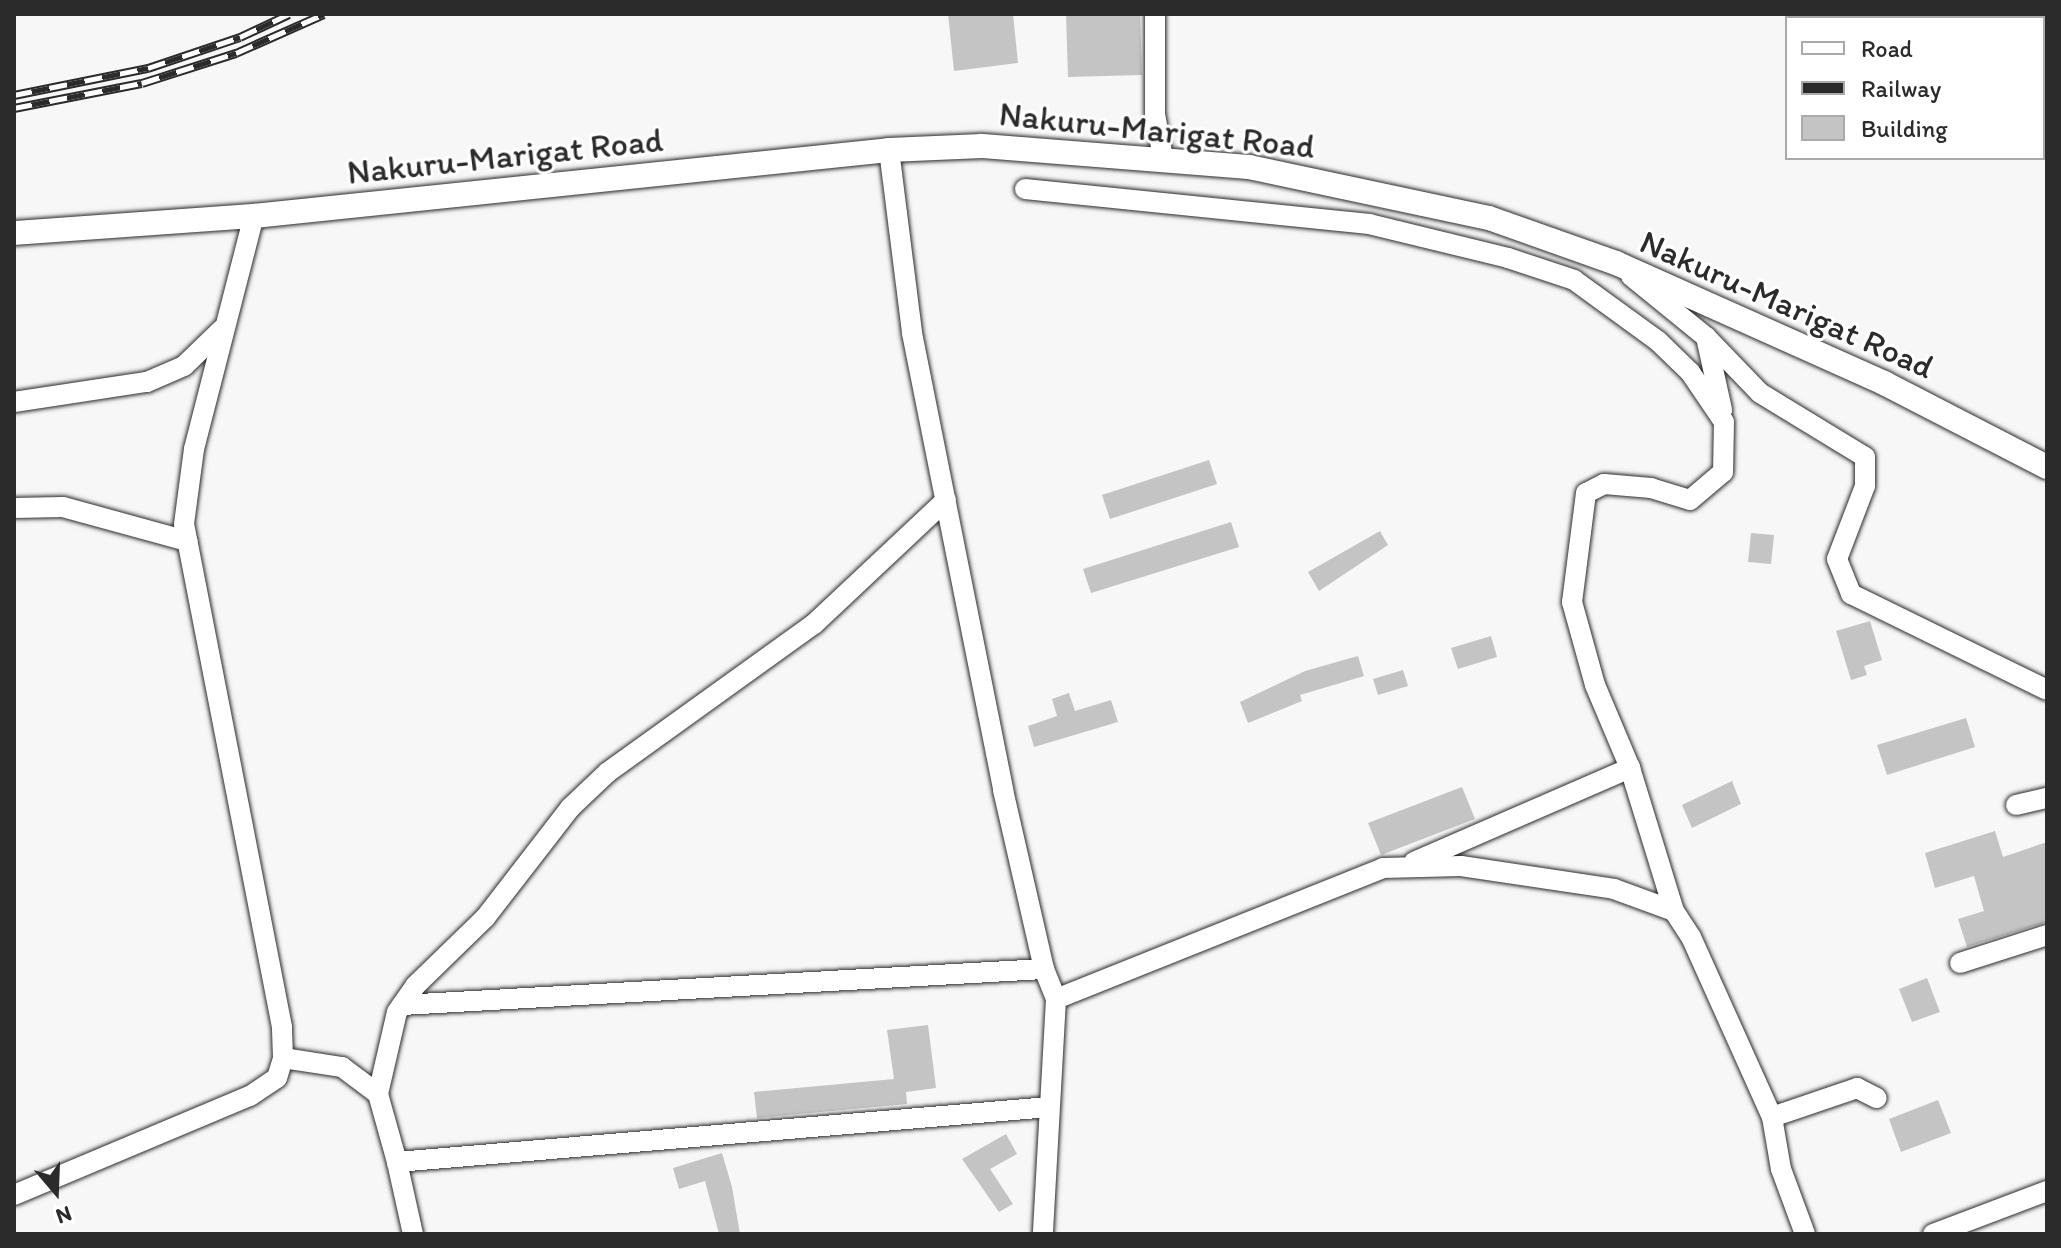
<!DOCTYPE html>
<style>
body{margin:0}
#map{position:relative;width:2061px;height:1248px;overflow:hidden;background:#f7f7f7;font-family:Itim,sans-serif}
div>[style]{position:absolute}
.building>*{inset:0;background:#c4c4c4}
.roads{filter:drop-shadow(0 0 2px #2b2b2b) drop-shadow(0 0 2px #2b2b2b)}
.minor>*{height:20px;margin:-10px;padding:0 10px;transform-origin:10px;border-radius:10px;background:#fff}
.major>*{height:24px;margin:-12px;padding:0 12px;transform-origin:12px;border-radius:12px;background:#fff}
.rail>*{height:9px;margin-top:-4.5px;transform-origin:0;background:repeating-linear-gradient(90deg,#fff 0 18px,#2b2b2b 0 36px);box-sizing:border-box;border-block:2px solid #2b2b2b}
span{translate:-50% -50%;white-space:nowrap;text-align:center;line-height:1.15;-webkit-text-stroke:6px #fff;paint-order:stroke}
.street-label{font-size:34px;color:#2b2b2b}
.frame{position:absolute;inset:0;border:16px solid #2b2b2b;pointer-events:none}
.legend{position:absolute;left:1785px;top:16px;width:260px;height:144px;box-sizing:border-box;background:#fff;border:2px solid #aaa;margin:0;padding:10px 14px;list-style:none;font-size:24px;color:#2b2b2b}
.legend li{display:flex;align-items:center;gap:16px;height:40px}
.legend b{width:40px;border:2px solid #aaa}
.north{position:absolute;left:16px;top:1152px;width:80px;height:80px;-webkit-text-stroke:6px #fff;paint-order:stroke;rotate:161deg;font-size:22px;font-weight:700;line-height:32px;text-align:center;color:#2b2b2b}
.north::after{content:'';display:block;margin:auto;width:28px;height:36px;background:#2b2b2b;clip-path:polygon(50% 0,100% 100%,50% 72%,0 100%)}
</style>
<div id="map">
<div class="building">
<div style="clip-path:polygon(948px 14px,1013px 14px,1018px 63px,954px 71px)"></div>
<div style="clip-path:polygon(1066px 14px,1140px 14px,1142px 75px,1068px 77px)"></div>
<div style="clip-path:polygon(1209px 460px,1217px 484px,1110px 519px,1102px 495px)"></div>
<div style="clip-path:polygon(1231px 522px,1239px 547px,1091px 593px,1083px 569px)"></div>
<div style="clip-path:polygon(1380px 531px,1388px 545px,1319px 591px,1308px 572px)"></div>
<div style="clip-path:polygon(1751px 533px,1774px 535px,1771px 564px,1748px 562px)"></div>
<div style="clip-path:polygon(1870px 621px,1882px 660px,1864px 666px,1867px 675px,1851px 680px,1836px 631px)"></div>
<div style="clip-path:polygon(1491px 636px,1497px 657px,1458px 669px,1451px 648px)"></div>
<div style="clip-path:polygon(1358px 656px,1364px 676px,1300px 695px,1302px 701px,1248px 723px,1240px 702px,1305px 671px)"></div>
<div style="clip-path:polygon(1403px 670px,1408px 686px,1378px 695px,1373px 679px)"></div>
<div style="clip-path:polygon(1069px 693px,1075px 711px,1111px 700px,1118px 722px,1034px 747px,1028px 726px,1057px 716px,1052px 699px)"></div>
<div style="clip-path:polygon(1966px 718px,1975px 747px,1887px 775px,1877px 745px)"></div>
<div style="clip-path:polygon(1732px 781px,1741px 804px,1692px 828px,1682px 805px)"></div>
<div style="clip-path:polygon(1462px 787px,1475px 819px,1381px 855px,1368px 823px)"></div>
<div style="clip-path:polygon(1995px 831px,2003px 857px,2047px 842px,2047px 922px,1967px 947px,1958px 919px,1984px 911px,1974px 876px,1935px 888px,1925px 853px)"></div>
<div style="clip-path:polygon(1927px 978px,1940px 1012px,1912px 1022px,1899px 989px)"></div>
<div style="clip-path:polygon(928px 1025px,936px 1088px,906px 1092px,907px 1104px,757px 1118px,754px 1092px,894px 1079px,887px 1030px)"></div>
<div style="clip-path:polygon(1938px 1100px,1951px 1133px,1901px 1152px,1889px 1119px)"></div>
<div style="clip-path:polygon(1006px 1134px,1017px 1154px,990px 1169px,1013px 1204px,999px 1212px,962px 1159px)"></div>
<div style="clip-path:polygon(722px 1153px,732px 1187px,740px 1234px,719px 1234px,705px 1181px,679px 1189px,673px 1168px)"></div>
</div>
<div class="roads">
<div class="minor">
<div style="left:1155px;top:14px;width:100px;rotate:90deg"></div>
<div style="left:1155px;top:114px;width:45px;rotate:79.7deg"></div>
<div style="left:889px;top:150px;width:184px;rotate:82.8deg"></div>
<div style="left:912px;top:333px;width:466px;rotate:78.7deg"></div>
<div style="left:1003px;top:790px;width:184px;rotate:77.1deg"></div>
<div style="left:1044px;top:969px;width:32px;rotate:68deg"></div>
<div style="left:1056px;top:999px;width:235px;rotate:93.2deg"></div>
<div style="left:1025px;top:189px;width:346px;rotate:5.8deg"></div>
<div style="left:1369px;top:224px;width:143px;rotate:13.7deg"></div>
<div style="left:1508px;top:258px;width:70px;rotate:18.4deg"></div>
<div style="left:1574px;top:280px;width:104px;rotate:36deg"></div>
<div style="left:1658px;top:341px;width:45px;rotate:44.1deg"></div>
<div style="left:1690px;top:372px;width:60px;rotate:55.8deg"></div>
<div style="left:1724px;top:422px;width:50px;rotate:91.1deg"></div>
<div style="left:1723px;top:472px;width:43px;rotate:139.7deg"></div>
<div style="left:1690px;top:500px;width:41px;rotate:-162.9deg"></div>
<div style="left:1651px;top:488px;width:47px;rotate:-175.1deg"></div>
<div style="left:1604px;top:484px;width:20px;rotate:153deg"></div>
<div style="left:1586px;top:493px;width:110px;rotate:97.3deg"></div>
<div style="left:1572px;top:602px;width:86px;rotate:74.5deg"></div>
<div style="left:1595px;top:685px;width:90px;rotate:67.1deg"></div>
<div style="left:1630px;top:768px;width:150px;rotate:72.9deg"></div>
<div style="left:1631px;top:276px;width:97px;rotate:39.1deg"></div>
<div style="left:1706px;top:337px;width:78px;rotate:46deg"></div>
<div style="left:1760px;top:393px;width:123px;rotate:31.4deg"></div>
<div style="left:1865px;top:457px;width:29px;rotate:90deg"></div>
<div style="left:1865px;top:486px;width:78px;rotate:111deg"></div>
<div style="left:1837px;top:559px;width:38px;rotate:68deg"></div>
<div style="left:1851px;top:594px;width:218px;rotate:26.1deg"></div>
<div style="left:1706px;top:337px;width:75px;rotate:77.6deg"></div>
<div style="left:14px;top:402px;width:134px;rotate:-8.6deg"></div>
<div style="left:147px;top:382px;width:40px;rotate:-23.4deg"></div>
<div style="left:184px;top:366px;width:53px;rotate:-44.2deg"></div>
<div style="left:14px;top:508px;width:49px;rotate:-1.2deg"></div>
<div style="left:63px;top:507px;width:129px;rotate:15.3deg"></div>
<div style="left:2016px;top:805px;width:32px;rotate:-13deg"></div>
<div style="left:1414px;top:862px;width:236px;rotate:-23.5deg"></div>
<div style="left:1960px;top:963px;width:91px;rotate:-17.8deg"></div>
<div style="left:1056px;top:999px;width:352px;rotate:-21.8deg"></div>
<div style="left:1383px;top:868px;width:78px;rotate:-1.5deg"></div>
<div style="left:1461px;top:866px;width:155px;rotate:8.5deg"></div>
<div style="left:1614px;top:889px;width:64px;rotate:20.1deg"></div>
<div style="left:1674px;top:911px;width:31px;rotate:57deg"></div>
<div style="left:1691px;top:937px;width:197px;rotate:65.8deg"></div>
<div style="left:1772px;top:1117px;width:53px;rotate:80.2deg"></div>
<div style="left:1781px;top:1169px;width:69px;rotate:69.7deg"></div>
<div style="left:402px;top:1005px;width:643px;rotate:-3.21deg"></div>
<div style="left:283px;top:1058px;width:60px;rotate:8.7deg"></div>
<div style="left:342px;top:1067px;width:45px;rotate:36.9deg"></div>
<div style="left:378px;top:1094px;width:71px;rotate:74.4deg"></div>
<div style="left:397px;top:1162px;width:654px;rotate:-4.82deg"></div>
<div style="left:378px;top:1094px;width:84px;rotate:-77deg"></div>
<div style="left:397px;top:1012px;width:32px;rotate:-55deg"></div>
<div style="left:415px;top:986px;width:98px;rotate:-44.2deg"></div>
<div style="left:485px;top:918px;width:139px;rotate:-52.3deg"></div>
<div style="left:570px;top:808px;width:52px;rotate:-43.5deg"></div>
<div style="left:608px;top:772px;width:254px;rotate:-35.7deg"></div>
<div style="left:814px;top:624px;width:181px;rotate:-43.2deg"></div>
<div style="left:1772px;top:1117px;width:90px;rotate:-18.8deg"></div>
<div style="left:1857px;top:1088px;width:22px;rotate:27deg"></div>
<div style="left:397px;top:1162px;width:74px;rotate:77.5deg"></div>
<div style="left:14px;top:1195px;width:256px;rotate:-22.8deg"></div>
<div style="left:250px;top:1096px;width:32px;rotate:-34deg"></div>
<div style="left:277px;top:1078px;width:21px;rotate:-73deg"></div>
<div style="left:283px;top:1058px;width:31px;rotate:-92deg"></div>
<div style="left:282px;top:1027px;width:512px;rotate:-101.02deg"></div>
<div style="left:184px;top:524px;width:76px;rotate:-82.4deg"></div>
<div style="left:194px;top:449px;width:241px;rotate:-75.6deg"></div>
<div style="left:1933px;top:1234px;width:122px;rotate:-20.7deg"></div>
</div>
<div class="major">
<div style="left:14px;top:233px;width:241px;rotate:-4.1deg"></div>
<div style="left:254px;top:216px;width:638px;rotate:-5.93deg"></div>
<div style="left:889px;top:150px;width:93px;rotate:-2.5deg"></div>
<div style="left:982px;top:146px;width:268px;rotate:4.5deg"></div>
<div style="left:1249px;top:167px;width:245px;rotate:12deg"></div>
<div style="left:1489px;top:218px;width:135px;rotate:19.5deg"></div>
<div style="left:1616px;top:263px;width:294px;rotate:24.1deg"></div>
<div style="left:1884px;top:383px;width:183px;rotate:27.3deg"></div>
</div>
</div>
<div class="rail">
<div style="left:14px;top:95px;width:137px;rotate:-11.4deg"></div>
<div style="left:148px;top:68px;width:97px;rotate:-18.6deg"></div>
<div style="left:240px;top:37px;width:54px;rotate:-25.1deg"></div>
<div style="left:14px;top:108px;width:130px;rotate:-11.1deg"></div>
<div style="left:142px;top:83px;width:99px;rotate:-17.7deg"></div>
<div style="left:236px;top:53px;width:96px;rotate:-23.9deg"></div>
</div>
<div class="street-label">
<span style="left:1157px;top:130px;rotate:6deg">Nakuru-Marigat Road</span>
<span style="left:505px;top:156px;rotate:-6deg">Nakuru-Marigat Road</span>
<span style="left:1787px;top:304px;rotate:24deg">Nakuru-Marigat Road</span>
</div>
<div class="frame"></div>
<ul class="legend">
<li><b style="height:10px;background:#fff"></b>Road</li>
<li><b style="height:10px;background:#2b2b2b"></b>Railway</li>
<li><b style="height:22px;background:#c4c4c4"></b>Building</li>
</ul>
<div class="north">N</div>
</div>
